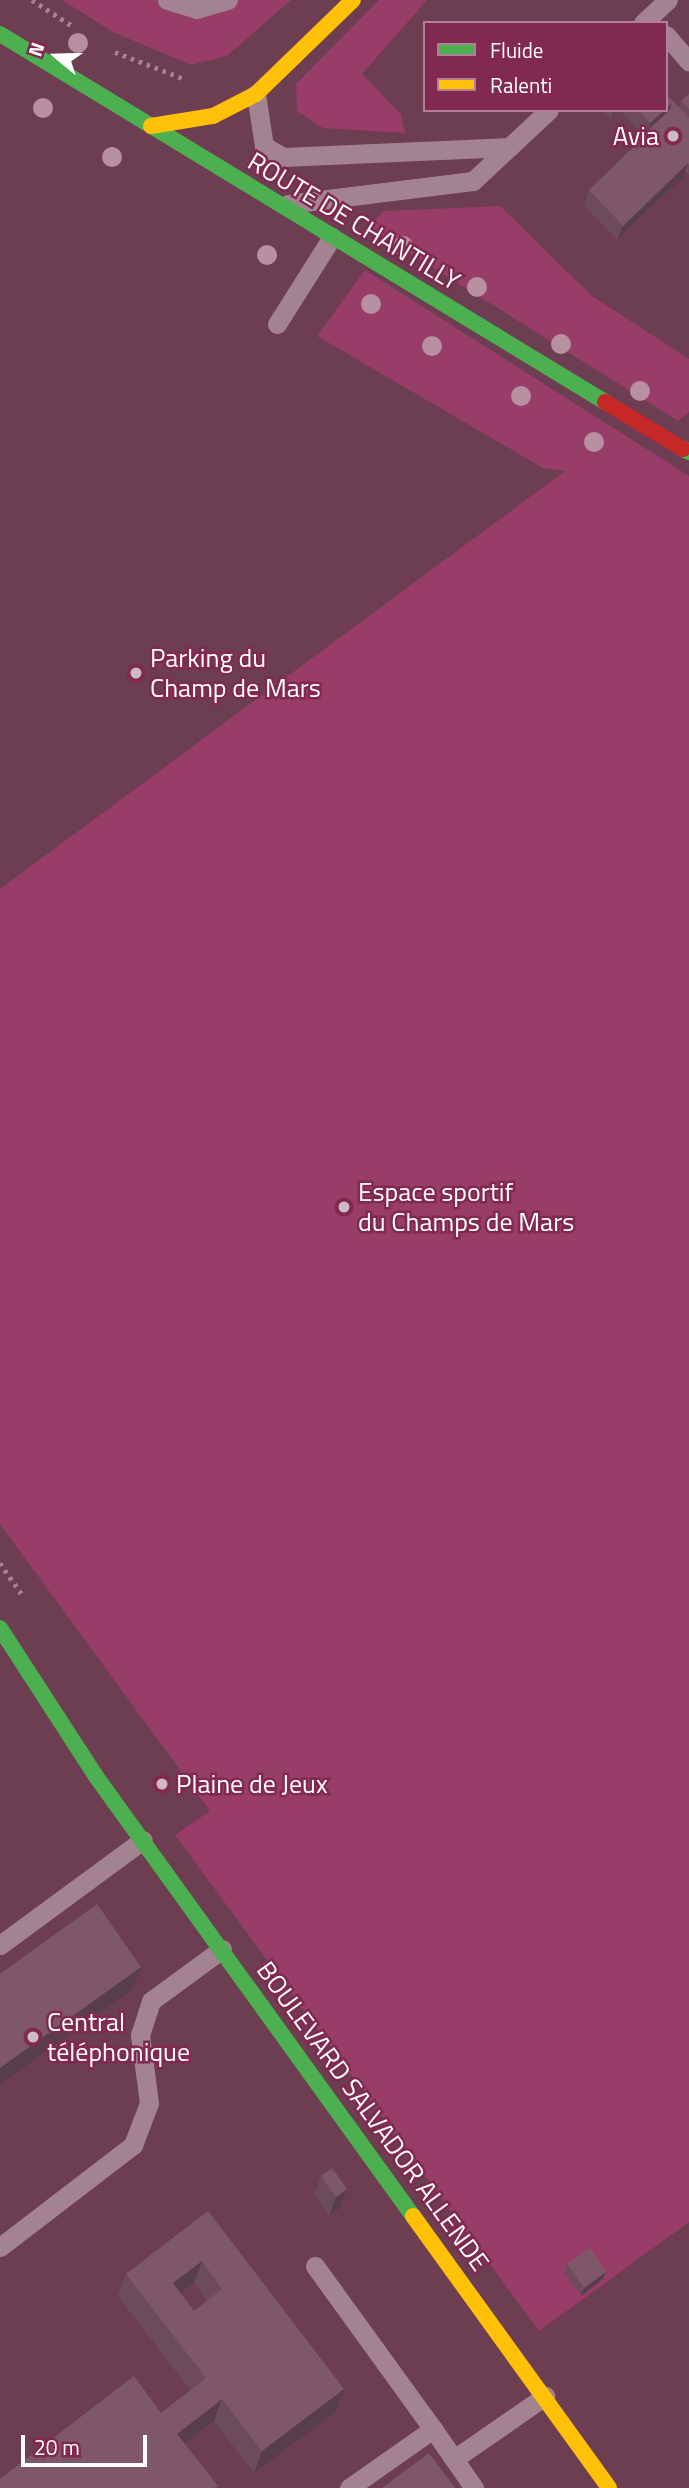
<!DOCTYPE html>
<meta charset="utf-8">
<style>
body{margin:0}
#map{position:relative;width:689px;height:2488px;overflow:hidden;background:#6d3d52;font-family:"Titillium Web",sans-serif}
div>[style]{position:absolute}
.green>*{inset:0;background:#973d67}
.path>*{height:4.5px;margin-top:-2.25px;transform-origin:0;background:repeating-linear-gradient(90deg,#a38392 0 3.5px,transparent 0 8.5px)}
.lane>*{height:19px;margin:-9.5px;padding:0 9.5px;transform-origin:9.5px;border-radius:9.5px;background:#a38392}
.fast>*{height:16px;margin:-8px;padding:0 8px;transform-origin:8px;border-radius:8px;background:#4caf50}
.slow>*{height:16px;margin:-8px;padding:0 8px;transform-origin:8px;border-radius:8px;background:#ffc107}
.jam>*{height:16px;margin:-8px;padding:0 8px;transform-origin:8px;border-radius:8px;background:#c62828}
.trees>*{width:20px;height:20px;margin:-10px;border-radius:50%;background:#b890a2}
.wall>*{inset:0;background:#6c4c5a}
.shaded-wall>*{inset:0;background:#583e4a}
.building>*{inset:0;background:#7e5869}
.dots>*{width:19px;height:19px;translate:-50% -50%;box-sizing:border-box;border:4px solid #812950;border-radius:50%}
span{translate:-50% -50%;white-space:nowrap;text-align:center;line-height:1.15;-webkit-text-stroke:5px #812950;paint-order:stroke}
.poi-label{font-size:26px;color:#fff}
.right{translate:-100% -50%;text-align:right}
.left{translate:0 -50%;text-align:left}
.street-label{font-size:26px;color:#fff}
.legend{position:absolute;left:423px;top:21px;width:245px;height:91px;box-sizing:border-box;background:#812950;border:2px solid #b37f96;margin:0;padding:9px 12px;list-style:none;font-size:21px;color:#fff}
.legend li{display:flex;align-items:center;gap:14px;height:35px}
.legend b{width:35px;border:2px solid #b37f96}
.north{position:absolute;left:21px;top:21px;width:70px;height:70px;-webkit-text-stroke:5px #812950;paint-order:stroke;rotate:289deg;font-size:19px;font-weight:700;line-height:28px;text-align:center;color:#fff}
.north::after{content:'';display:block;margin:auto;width:24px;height:32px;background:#fff;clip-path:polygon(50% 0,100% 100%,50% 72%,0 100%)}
.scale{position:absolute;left:21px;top:2435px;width:126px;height:32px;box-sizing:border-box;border:4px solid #fff;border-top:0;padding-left:9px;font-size:21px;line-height:24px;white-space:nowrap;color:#fff;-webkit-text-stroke:5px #812950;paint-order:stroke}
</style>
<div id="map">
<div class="green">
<div style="clip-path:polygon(62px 0,291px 0,227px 56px,191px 65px,113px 32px)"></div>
<div style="clip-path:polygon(379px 0,427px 0,362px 74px,401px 114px,405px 133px,323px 128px,297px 111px,296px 84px)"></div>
<div style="clip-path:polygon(500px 206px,592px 296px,689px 359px,689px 412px,678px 421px,368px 227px,384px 211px)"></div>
<div style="clip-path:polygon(365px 270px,689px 476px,689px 2222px,539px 2331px,175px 1835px,210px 1811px,0 1524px,0 889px,565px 471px,543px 468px,317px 336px)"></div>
</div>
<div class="path">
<div style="left:32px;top:0;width:50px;rotate:32.7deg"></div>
<div style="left:115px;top:52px;width:72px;rotate:21.2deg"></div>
<div style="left:0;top:1563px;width:37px;rotate:55deg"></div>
</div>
<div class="lane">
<div style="left:167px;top:0;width:30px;rotate:17deg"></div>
<div style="left:196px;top:9px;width:33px;rotate:-16deg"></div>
<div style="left:643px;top:23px;width:34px;rotate:-43deg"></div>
<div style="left:666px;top:35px;width:35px;rotate:49deg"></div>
<div style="left:256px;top:94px;width:53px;rotate:81.3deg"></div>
<div style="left:264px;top:146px;width:22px;rotate:30deg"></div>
<div style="left:283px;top:157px;width:227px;rotate:-2.5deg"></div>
<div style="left:288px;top:204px;width:186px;rotate:-7.1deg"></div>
<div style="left:473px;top:181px;width:104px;rotate:-43.1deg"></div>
<div style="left:277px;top:324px;width:103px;rotate:-57.7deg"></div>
<div style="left:0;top:1945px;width:177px;rotate:-36.3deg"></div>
<div style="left:0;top:2247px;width:168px;rotate:-37.5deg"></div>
<div style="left:133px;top:2145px;width:45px;rotate:-69.1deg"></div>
<div style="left:149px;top:2103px;width:69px;rotate:-97.5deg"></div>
<div style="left:140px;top:2035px;width:36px;rotate:-72deg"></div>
<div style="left:151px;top:2001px;width:88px;rotate:-36.2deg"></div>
<div style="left:315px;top:2266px;width:201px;rotate:54.1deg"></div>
<div style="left:454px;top:2459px;width:111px;rotate:-34.7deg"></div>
<div style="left:349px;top:2488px;width:103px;rotate:-35.1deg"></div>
<div style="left:433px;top:2429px;width:72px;rotate:55.2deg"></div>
</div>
<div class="fast">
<div style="left:0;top:34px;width:708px;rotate:31.31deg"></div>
<div style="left:683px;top:449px;width:7px;rotate:27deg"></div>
<div style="left:0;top:1628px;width:175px;rotate:57.1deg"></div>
<div style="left:95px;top:1775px;width:544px;rotate:54.21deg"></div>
</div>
<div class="slow">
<div style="left:151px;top:126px;width:63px;rotate:-9.2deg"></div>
<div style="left:213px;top:116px;width:48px;rotate:-27.1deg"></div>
<div style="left:256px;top:94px;width:135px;rotate:-44.1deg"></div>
<div style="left:413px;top:2216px;width:335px;rotate:54.2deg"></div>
</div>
<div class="jam">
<div style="left:605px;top:402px;width:91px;rotate:31.1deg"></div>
</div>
<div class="trees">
<div style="left:78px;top:43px"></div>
<div style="left:43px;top:108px"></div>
<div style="left:112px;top:157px"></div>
<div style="left:403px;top:246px"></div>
<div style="left:267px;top:255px"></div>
<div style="left:477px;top:287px"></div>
<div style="left:371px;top:304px"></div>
<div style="left:561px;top:344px"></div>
<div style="left:432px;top:346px"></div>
<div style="left:640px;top:391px"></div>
<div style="left:521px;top:396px"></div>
<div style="left:594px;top:442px"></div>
</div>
<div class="wall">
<div style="clip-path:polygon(689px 94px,689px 175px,685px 172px,683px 177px,617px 240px,584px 205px,589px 190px,645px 137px,620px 110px,611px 119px,602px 110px,666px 110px,679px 107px,681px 101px)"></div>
<div style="clip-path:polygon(321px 2176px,347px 2189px,340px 2208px,329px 2216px,314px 2195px)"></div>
<div style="clip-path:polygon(evenodd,208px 2211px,344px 2389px,336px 2412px,254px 2473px,214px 2421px,185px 2444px,161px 2413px,191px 2391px,118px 2296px,126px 2274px,208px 2211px,194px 2283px,207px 2301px,194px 2311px,181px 2293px,194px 2283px)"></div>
<div style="clip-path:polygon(567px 2264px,606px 2272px,603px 2279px,581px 2296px,564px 2272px)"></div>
</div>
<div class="shaded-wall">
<div style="clip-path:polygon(672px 103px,667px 118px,648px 130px,650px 123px,665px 110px,666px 110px,666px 109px)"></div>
<div style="clip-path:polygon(614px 110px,620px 110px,611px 119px)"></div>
<div style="clip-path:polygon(688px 163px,683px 177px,617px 240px,623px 226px)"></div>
<div style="clip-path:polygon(141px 1967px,133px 1989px,0 2084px,0 2068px)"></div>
<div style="clip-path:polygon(347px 2189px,340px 2208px,329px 2216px,336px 2197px)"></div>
<div style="clip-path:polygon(202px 2261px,194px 2283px,165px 2305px,173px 2283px)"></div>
<div style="clip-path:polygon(606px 2272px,603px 2279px,581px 2296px,584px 2288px)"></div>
<div style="clip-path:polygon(344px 2389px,336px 2412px,254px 2473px,262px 2451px)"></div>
<div style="clip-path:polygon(222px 2399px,214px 2421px,169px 2456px,177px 2434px)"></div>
</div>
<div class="building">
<div style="clip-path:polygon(666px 94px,689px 118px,689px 165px,654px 127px,650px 131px,648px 130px,670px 110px,672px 103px,666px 97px)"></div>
<div style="clip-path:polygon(689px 94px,689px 109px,681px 101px)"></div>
<div style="clip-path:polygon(666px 97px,672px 103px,666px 109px)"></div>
<div style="clip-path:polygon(638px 110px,665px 110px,650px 123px)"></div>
<div style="clip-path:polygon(654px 127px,688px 163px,623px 226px,589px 190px)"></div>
<div style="clip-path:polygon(97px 1904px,141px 1967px,0 2068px,0 1974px)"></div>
<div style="clip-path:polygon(332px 2168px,347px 2189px,336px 2197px,321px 2176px)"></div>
<div style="clip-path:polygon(evenodd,208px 2211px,344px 2389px,262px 2451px,222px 2399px,177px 2434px,218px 2486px,215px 2488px,0 2488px,0 2479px,134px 2376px,161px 2413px,206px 2378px,126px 2274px,208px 2211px,202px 2261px,222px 2289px,194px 2311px,173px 2283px,202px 2261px)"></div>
<div style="clip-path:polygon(590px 2248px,606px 2272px,584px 2288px,567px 2264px)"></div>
<div style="clip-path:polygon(429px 2453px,455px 2488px,382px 2488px)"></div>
</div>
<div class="dots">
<div style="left:673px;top:136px;background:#ccbbc2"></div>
<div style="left:136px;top:673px;background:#ccbbc2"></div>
<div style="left:344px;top:1207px;background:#ccbbc2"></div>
<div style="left:162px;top:1784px;background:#ccbbc2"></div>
<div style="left:33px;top:2037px;background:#ccbbc2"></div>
</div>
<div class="poi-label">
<span class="right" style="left:659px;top:136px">Avia</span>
<span class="left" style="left:150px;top:673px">Parking du<br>Champ de Mars</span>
<span class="left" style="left:358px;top:1207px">Espace sportif<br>du Champs de Mars</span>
<span class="left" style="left:176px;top:1784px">Plaine de Jeux</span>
<span class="left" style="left:47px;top:2037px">Central<br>téléphonique</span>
</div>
<div class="street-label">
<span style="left:354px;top:221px;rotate:31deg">ROUTE DE CHANTILLY</span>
<span style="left:373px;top:2116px;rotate:54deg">BOULEVARD SALVADOR ALLENDE</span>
</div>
<ul class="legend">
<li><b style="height:9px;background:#4caf50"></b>Fluide</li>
<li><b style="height:9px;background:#ffc107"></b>Ralenti</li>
</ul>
<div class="north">N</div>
<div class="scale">20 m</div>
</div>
